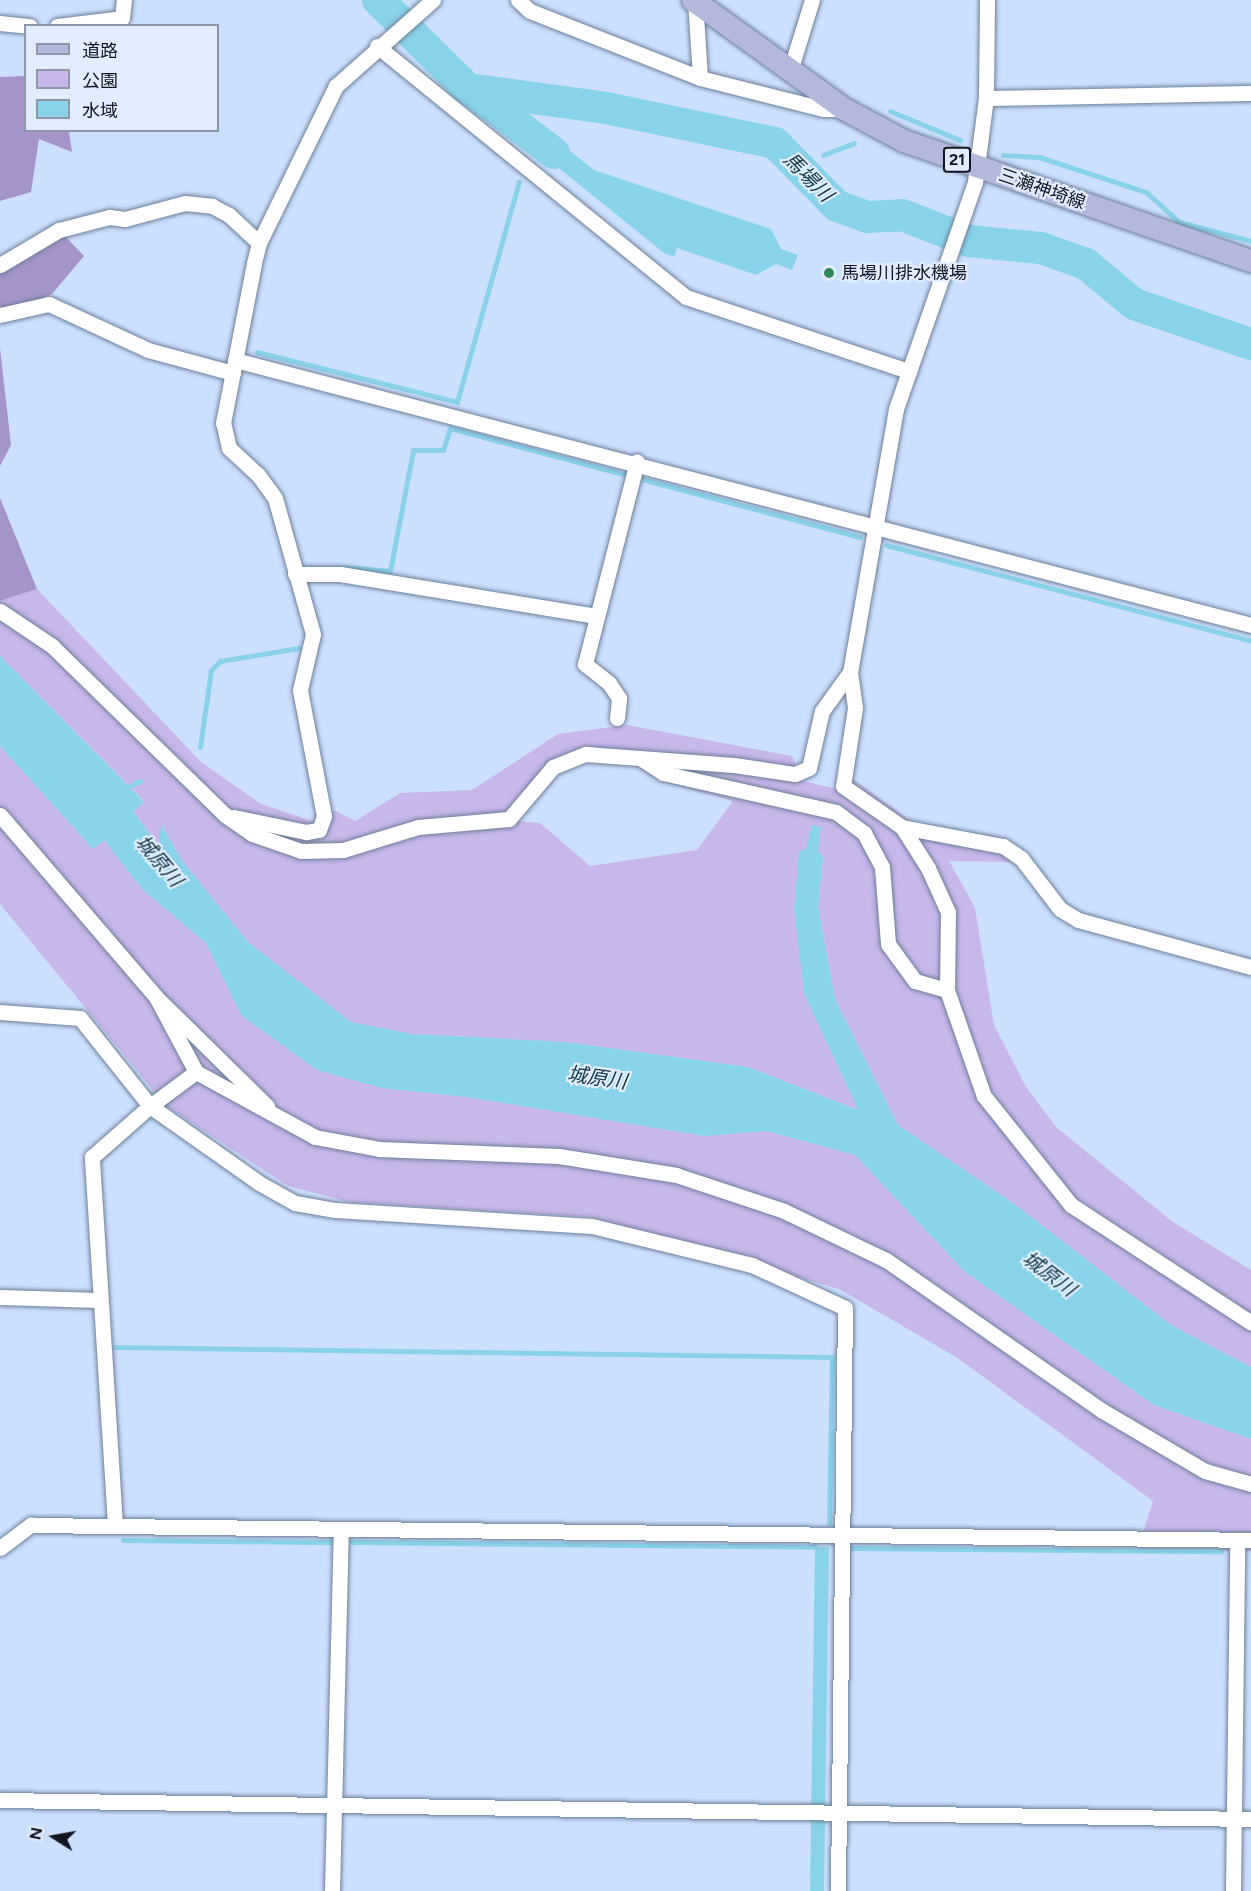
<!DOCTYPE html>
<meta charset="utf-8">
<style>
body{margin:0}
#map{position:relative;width:1251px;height:1891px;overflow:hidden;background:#cce0fe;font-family:Figtree,"Noto Sans JP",sans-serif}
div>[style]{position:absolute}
.green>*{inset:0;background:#c7b7ea}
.forest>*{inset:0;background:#a594ca}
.water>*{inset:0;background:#88d3e9}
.stream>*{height:5px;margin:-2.5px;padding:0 2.5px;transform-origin:2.5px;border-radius:2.5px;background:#88d3e9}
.river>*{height:32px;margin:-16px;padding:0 16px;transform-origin:16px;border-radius:16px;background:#88d3e9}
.roads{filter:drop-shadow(0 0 2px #6d7f99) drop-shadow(0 0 2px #6d7f99)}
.minor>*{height:15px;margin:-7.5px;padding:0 7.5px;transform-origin:7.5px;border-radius:7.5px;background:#fff}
.primary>*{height:22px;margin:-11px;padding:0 11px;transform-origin:11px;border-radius:11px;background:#b4b8dc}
.dots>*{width:16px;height:16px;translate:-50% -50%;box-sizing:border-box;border:3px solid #e1edff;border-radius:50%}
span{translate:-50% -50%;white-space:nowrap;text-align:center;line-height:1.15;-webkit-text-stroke:4.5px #e1edff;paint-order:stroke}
.shield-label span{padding:2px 4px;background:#e1edff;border:2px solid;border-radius:4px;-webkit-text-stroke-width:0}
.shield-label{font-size:16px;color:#111722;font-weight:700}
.street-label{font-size:18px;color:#111722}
.poi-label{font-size:18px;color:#111722}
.left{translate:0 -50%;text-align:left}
.water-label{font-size:20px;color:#133740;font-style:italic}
.legend{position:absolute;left:24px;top:24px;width:195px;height:108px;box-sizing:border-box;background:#e1edff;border:2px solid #8e97a7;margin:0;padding:8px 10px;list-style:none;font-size:18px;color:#111722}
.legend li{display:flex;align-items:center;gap:12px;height:30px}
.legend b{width:30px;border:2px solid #8e97a7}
.north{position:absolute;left:24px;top:1807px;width:60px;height:60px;-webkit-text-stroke:4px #e1edff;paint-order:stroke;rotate:281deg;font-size:16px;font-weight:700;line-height:24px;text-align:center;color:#111722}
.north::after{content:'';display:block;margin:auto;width:21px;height:27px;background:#111722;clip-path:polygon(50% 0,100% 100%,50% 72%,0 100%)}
</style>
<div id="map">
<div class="green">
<div style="clip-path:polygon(evenodd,37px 589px,201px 762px,261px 804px,312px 821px,334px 810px,355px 821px,400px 793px,472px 790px,558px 734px,627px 725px,792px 756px,803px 781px,842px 790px,853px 779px,914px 823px,1014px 845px,1013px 862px,949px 861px,975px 908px,994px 1025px,1026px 1087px,1056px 1127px,1173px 1222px,1251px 1270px,1251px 1367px,1171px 1325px,1013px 1203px,898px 1125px,835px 999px,818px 907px,823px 857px,804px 993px,859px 1110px,748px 1067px,565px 1042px,412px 1034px,350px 1022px,248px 942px,183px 862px,162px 825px,160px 846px,133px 812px,144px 801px,0 656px,0 601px,37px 589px,582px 761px,632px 764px,660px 781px,733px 801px,697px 850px,590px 866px,540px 823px,517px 821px,561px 770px,582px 761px)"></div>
<div style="clip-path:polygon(0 746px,93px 849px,104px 839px,142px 889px,206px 943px,242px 1016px,382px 1088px,467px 1097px,705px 1136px,767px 1131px,855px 1155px,964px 1271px,1154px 1405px,1251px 1439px,1251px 1551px,1138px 1549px,1153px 1501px,956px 1357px,839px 1289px,591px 1217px,349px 1202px,288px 1186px,166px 1106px,0 904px)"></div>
</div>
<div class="forest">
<div style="clip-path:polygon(25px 76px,26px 130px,69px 131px,72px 152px,39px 139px,31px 192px,0 201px,0 77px)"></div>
<div style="clip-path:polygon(63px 234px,84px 256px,52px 294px,0 319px,0 272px)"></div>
<div style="clip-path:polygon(0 348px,11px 445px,0 466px)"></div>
<div style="clip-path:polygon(0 498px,37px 589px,0 601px)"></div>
</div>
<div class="water">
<div style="clip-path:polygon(531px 120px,594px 170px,771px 229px,781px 249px,798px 255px,792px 270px,776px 264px,756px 275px,677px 248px,674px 257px,664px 253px,513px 131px)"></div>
<div style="clip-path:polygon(0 656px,144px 802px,133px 812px,159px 846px,161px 824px,183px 862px,248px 942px,351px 1022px,412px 1034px,565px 1042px,748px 1067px,858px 1110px,804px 993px,794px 909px,799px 852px,806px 849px,812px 825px,821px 827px,818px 851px,823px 857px,818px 907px,835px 999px,898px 1125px,1013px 1203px,1171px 1325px,1251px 1367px,1251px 1439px,1154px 1405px,964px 1271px,855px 1155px,767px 1131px,705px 1136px,467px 1097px,382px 1088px,317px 1070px,242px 1016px,206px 943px,142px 889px,104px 840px,93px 849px,0 746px)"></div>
<div style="clip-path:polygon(815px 1547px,829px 1547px,824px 1891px,810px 1891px)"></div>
</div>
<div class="stream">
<div style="left:890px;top:111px;width:76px;rotate:22.5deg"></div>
<div style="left:823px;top:155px;width:33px;rotate:-21deg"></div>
<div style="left:1003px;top:155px;width:36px;rotate:3deg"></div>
<div style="left:1039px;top:157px;width:113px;rotate:18.1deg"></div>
<div style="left:1146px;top:192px;width:45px;rotate:42.3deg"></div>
<div style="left:1179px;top:222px;width:74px;rotate:14.8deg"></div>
<div style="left:798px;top:165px;width:14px;rotate:-25deg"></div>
<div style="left:257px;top:352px;width:206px;rotate:14deg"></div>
<div style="left:457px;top:402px;width:229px;rotate:-74.3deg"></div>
<div style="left:886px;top:545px;width:377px;rotate:14.7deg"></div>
<div style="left:344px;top:567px;width:46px;rotate:5deg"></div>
<div style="left:390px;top:571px;width:123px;rotate:-79.2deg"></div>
<div style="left:413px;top:450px;width:30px"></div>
<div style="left:443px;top:450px;width:23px;rotate:-72deg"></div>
<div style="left:450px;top:428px;width:424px;rotate:14.9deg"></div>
<div style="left:200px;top:747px;width:78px;rotate:-81.9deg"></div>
<div style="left:211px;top:670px;width:13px;rotate:-45deg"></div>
<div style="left:220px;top:661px;width:80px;rotate:-9.3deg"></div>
<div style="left:124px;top:789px;width:18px;rotate:-27deg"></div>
<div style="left:116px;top:1347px;width:716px;rotate:0.8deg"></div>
<div style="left:832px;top:1357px;width:166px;rotate:91deg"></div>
<div style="left:123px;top:1540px;width:208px;rotate:0.6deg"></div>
<div style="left:352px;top:1542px;width:463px;rotate:0.6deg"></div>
<div style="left:852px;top:1548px;width:369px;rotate:0.5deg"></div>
</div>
<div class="river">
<div style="left:378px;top:0;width:127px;rotate:44.7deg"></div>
<div style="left:468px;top:89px;width:139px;rotate:7.8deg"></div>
<div style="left:606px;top:108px;width:173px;rotate:11.7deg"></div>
<div style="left:775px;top:143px;width:88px;rotate:45.5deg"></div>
<div style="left:837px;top:206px;width:33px;rotate:20deg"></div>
<div style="left:868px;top:217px;width:34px;rotate:-3deg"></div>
<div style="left:902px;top:215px;width:72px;rotate:21.2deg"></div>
<div style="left:969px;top:241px;width:72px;rotate:5.6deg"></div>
<div style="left:1041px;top:248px;width:48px;rotate:19.6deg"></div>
<div style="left:1086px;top:264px;width:62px;rotate:39.8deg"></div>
<div style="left:1134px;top:304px;width:124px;rotate:18.9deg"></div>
<div style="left:472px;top:91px;width:103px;rotate:37.1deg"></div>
</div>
<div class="roads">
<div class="minor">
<div style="left:518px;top:0;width:16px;rotate:43deg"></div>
<div style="left:530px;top:11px;width:183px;rotate:21.5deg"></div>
<div style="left:700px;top:78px;width:127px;rotate:14.1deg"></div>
<div style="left:823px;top:109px;width:21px"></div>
<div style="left:695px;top:0;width:78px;rotate:86.3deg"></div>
<div style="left:987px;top:0;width:98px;rotate:90.6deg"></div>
<div style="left:986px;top:98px;width:85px;rotate:97.5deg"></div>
<div style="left:975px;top:182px;width:240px;rotate:109.2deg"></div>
<div style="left:896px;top:409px;width:267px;rotate:99.9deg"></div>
<div style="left:850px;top:672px;width:36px;rotate:82deg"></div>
<div style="left:855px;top:708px;width:79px;rotate:98.7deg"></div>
<div style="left:843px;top:786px;width:72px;rotate:34.8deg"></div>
<div style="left:902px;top:827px;width:49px;rotate:57.6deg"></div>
<div style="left:928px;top:868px;width:48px;rotate:65.6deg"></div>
<div style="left:948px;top:912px;width:78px;rotate:90.7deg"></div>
<div style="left:947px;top:990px;width:112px;rotate:70.8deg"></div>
<div style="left:984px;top:1096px;width:139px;rotate:51.4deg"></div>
<div style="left:1071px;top:1205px;width:215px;rotate:33.2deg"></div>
<div style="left:0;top:23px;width:30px;rotate:6deg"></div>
<div style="left:57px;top:26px;width:65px;rotate:-7deg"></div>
<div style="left:122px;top:18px;width:18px;rotate:-84deg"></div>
<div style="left:377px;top:46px;width:398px;rotate:39.1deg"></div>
<div style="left:686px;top:297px;width:235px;rotate:18.4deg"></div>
<div style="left:790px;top:71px;width:74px;rotate:-72.8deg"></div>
<div style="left:986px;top:98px;width:265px;rotate:-1.1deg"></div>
<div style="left:0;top:265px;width:69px;rotate:-30.7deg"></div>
<div style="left:59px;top:230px;width:52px;rotate:-14.6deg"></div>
<div style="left:109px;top:217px;width:16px;rotate:7deg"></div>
<div style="left:125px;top:219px;width:62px;rotate:-14.9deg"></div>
<div style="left:185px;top:203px;width:27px;rotate:6deg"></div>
<div style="left:212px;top:206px;width:19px;rotate:28deg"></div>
<div style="left:229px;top:215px;width:41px;rotate:43deg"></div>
<div style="left:0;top:315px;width:50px;rotate:-12.7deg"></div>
<div style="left:49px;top:304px;width:109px;rotate:24.9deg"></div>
<div style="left:148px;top:350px;width:88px;rotate:15.1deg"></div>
<div style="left:235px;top:360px;width:1050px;rotate:14.62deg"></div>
<div style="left:295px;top:574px;width:45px"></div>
<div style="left:340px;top:574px;width:260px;rotate:9.3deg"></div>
<div style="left:0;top:611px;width:63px;rotate:33.9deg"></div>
<div style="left:52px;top:646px;width:242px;rotate:44.3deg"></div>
<div style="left:225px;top:815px;width:33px;rotate:35deg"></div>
<div style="left:252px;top:834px;width:52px;rotate:19.1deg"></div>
<div style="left:301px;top:851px;width:42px;rotate:-1.4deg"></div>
<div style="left:343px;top:850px;width:78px;rotate:-17deg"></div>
<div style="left:418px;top:827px;width:91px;rotate:-5deg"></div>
<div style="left:509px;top:819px;width:68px;rotate:-49.8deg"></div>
<div style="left:553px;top:767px;width:35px;rotate:-22deg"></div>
<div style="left:586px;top:754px;width:148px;rotate:4.3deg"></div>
<div style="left:734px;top:765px;width:62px;rotate:8.4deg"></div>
<div style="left:795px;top:774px;width:15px;rotate:-23deg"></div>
<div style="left:809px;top:768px;width:58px;rotate:-77.2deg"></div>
<div style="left:822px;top:711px;width:48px;rotate:-54.3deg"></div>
<div style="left:617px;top:718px;width:20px;rotate:-84deg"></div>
<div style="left:619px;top:698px;width:18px;rotate:-124deg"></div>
<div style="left:609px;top:683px;width:31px;rotate:-142deg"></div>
<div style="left:585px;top:664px;width:209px;rotate:-75.6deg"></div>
<div style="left:640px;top:758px;width:27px;rotate:33deg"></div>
<div style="left:663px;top:773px;width:177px;rotate:12.7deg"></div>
<div style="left:836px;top:812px;width:35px;rotate:37deg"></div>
<div style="left:864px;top:833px;width:38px;rotate:62deg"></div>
<div style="left:882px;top:867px;width:77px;rotate:85.5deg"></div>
<div style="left:888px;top:944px;width:46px;rotate:53.9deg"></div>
<div style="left:915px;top:981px;width:33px;rotate:16deg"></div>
<div style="left:0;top:815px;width:240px;rotate:49.4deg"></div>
<div style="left:156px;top:997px;width:156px;rotate:44.5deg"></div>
<div style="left:234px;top:817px;width:74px;rotate:11.8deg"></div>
<div style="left:306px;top:832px;width:13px;rotate:-9deg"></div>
<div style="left:319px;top:830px;width:15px;rotate:-70deg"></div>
<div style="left:324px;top:816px;width:128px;rotate:-100.8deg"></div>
<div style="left:300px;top:690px;width:57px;rotate:-76.9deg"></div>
<div style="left:313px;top:634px;width:141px;rotate:-105.6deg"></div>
<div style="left:275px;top:498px;width:29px;rotate:-126deg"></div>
<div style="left:258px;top:475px;width:40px;rotate:-137deg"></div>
<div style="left:229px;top:448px;width:26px;rotate:-103deg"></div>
<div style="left:223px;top:423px;width:163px;rotate:-79deg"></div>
<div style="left:254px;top:263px;width:21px;rotate:-76deg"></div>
<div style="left:259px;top:243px;width:175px;rotate:-63.9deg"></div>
<div style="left:336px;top:86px;width:130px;rotate:-41.6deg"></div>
<div style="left:902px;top:827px;width:103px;rotate:10.7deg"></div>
<div style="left:1003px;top:846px;width:22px;rotate:34deg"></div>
<div style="left:1021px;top:858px;width:64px;rotate:52.6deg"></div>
<div style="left:1060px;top:909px;width:21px;rotate:31deg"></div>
<div style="left:1078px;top:920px;width:179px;rotate:15.2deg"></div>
<div style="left:156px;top:997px;width:85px;rotate:61.9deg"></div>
<div style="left:196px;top:1072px;width:136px;rotate:28.6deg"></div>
<div style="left:315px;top:1137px;width:65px;rotate:10.6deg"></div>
<div style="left:379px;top:1149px;width:180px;rotate:2.2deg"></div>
<div style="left:559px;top:1156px;width:119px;rotate:9.2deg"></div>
<div style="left:676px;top:1175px;width:114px;rotate:18.4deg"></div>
<div style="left:784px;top:1211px;width:113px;rotate:25.7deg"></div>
<div style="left:886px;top:1260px;width:262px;rotate:34.9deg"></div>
<div style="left:1101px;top:1410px;width:121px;rotate:30.4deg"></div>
<div style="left:1205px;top:1471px;width:48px;rotate:15.8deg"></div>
<div style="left:0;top:1012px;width:80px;rotate:4.3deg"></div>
<div style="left:80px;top:1018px;width:112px;rotate:51.5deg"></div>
<div style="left:150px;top:1106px;width:133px;rotate:35.2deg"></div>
<div style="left:259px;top:1183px;width:41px;rotate:29.1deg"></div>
<div style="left:295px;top:1203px;width:41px;rotate:9.9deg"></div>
<div style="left:335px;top:1210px;width:257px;rotate:3.6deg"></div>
<div style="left:592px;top:1226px;width:165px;rotate:13.7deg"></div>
<div style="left:752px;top:1265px;width:102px;rotate:24.8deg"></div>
<div style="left:845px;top:1308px;width:583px;rotate:90.69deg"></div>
<div style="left:0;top:1297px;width:99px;rotate:1.7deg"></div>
<div style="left:115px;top:1525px;width:369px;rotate:-93.6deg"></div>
<div style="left:92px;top:1157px;width:77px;rotate:-41.3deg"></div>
<div style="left:150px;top:1106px;width:57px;rotate:-36.5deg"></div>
<div style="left:0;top:1548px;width:39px;rotate:-37deg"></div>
<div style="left:31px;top:1525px;width:1220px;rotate:0.7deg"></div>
<div style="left:0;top:1800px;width:1251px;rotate:0.87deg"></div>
<div style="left:332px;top:1891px;width:362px;rotate:-88.6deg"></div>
<div style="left:1233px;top:1891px;width:351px;rotate:-89.3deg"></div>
</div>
<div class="primary">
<div style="left:693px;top:0;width:186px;rotate:35.8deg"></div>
<div style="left:844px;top:109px;width:68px;rotate:28.1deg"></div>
<div style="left:904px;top:141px;width:367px;rotate:19.1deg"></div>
</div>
</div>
<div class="dots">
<div style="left:829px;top:273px;background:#30875a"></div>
</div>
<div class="shield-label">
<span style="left:957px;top:160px">21</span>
</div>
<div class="street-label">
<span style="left:1042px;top:189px;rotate:19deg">三瀬神埼線</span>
</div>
<div class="poi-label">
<span class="left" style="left:841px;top:273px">馬場川排水機場</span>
</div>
<div class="water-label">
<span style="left:808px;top:177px;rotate:45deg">馬場川</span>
<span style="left:159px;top:861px;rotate:50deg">城原川</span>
<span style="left:597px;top:1078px;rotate:8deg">城原川</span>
<span style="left:1049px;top:1274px;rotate:37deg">城原川</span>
</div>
<ul class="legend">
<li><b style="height:8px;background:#b4b8dc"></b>道路</li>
<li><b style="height:16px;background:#c7b7ea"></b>公園</li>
<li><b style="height:16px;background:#88d3e9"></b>水域</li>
</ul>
<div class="north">N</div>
</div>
